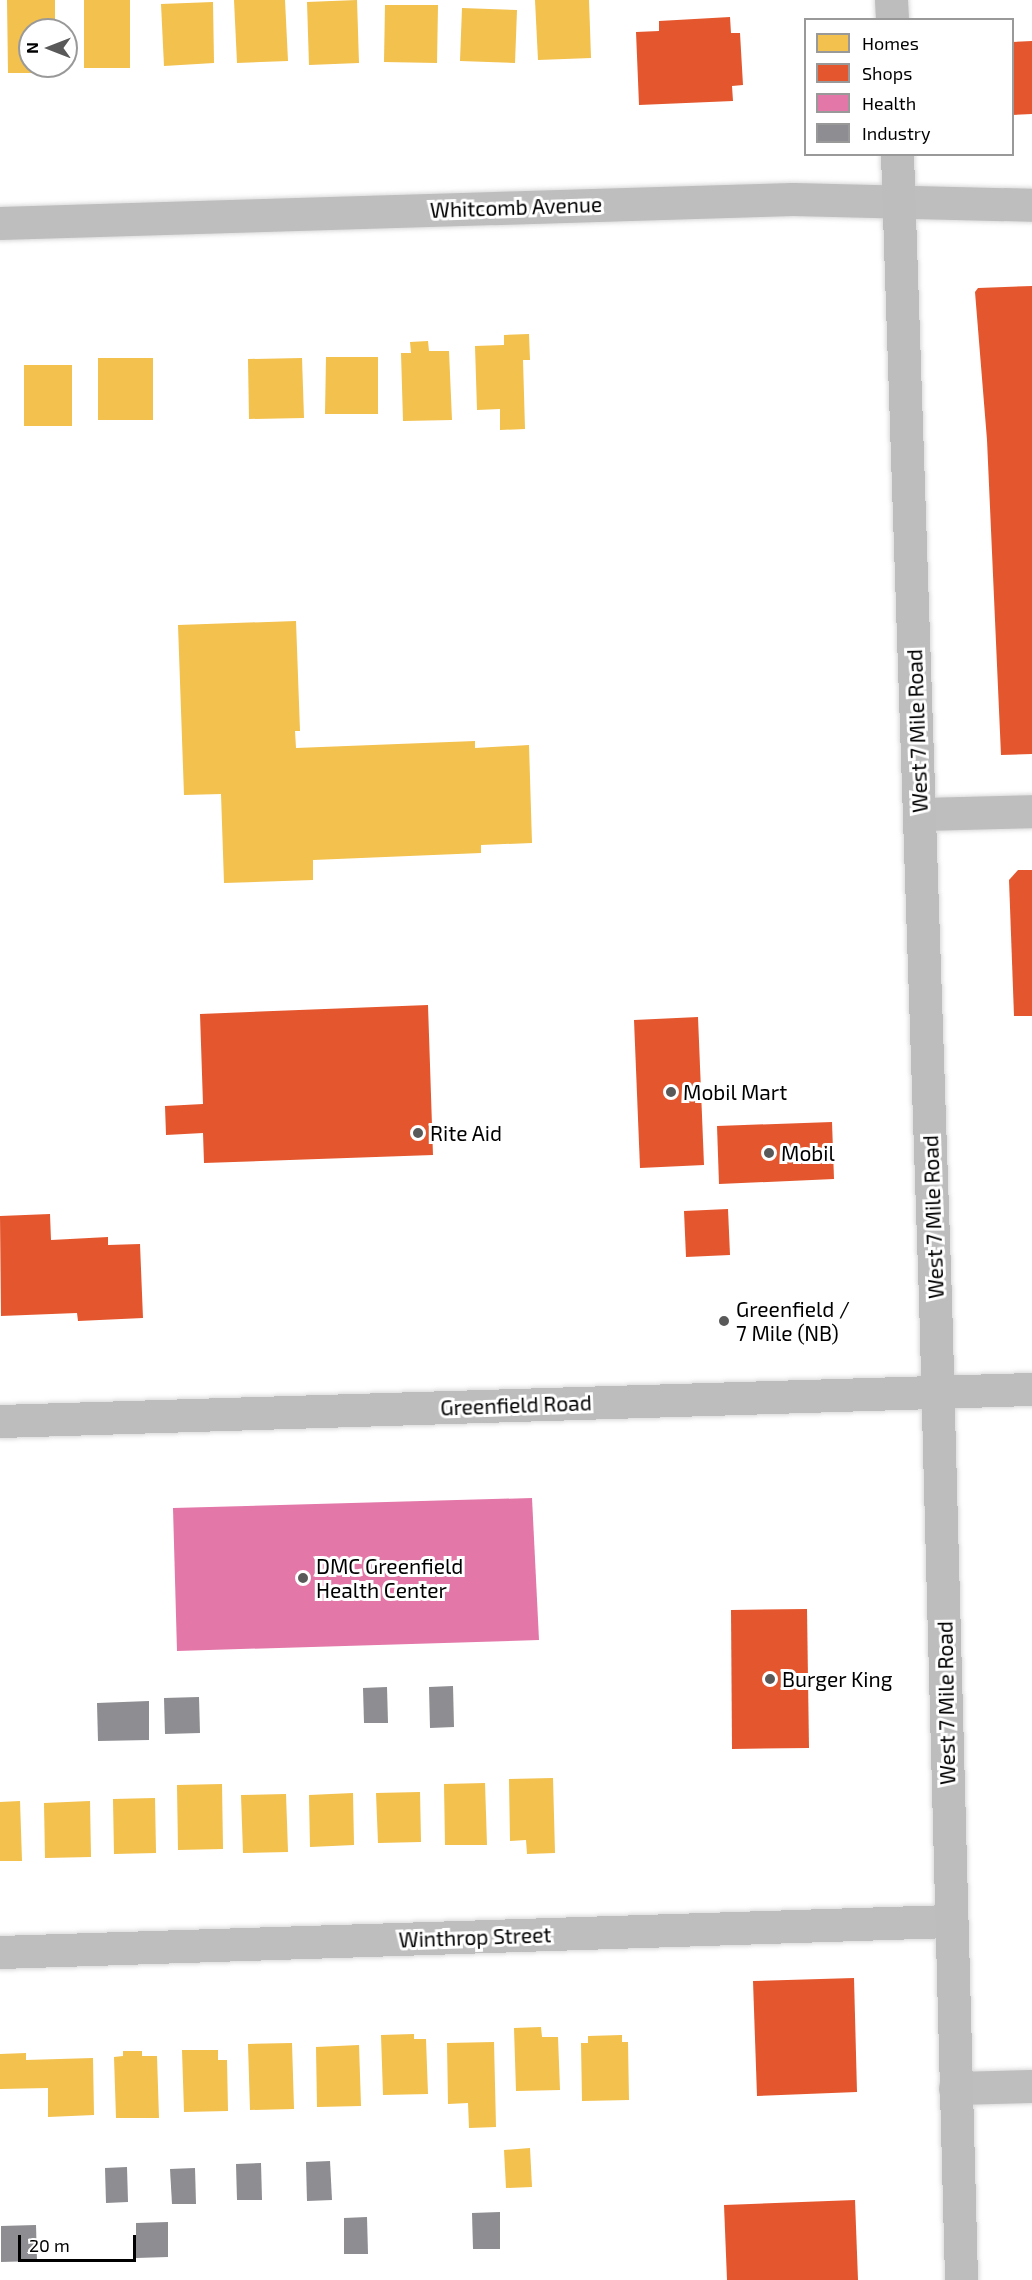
<!DOCTYPE html>
<style>
body{margin:0}
#map{position:relative;width:1032px;height:2280px;overflow:hidden;background:#fff;font-family:"Exo 2",sans-serif}
div>[style]{position:absolute}
.homes>*{inset:0;background:#f2c14e}
.shops>*{inset:0;background:#e4572e}
.health>*{inset:0;background:#e377a8}
.industry>*{inset:0;background:#8d8d92}
.roads{filter:drop-shadow(0 0 2px #dbdbdb) drop-shadow(0 0 2px #dbdbdb)}
.minor>*{height:33px;margin:-16.5px;padding:0 16.5px;transform-origin:16.5px;border-radius:16.5px;background:#bebebe}
.major>*{height:33px;margin:-16.5px;padding:0 16.5px;transform-origin:16.5px;border-radius:16.5px;background:#bdbdbd}
.dots>*{width:16px;height:16px;translate:-50% -50%;box-sizing:border-box;border:3px solid #fff;border-radius:50%}
span{translate:-50% -50%;white-space:nowrap;text-align:center;line-height:1.15;-webkit-text-stroke:6px #fff;paint-order:stroke}
.street-label{font-size:21px;color:#000}
.poi-label{font-size:21px;color:#000}
.left{translate:0 -50%;text-align:left}
.legend{position:absolute;left:804px;top:18px;width:210px;height:138px;box-sizing:border-box;background:#fff;border:2px solid #999;margin:0;padding:8px 10px;list-style:none;font-size:18px;color:#000}
.legend li{display:flex;align-items:center;gap:12px;height:30px}
.legend b{width:30px;border:2px solid #999}
.north{position:absolute;left:18px;top:18px;width:60px;height:60px;box-sizing:border-box;background:#fff;border:2px solid #999;border-radius:50%;rotate:270deg;font-size:16px;font-weight:700;line-height:24px;text-align:center;color:#000}
.north::after{content:'';display:block;margin:auto;width:21px;height:27px;background:#595959;clip-path:polygon(50% 0,100% 100%,50% 72%,0 100%)}
.scale{position:absolute;left:18px;top:2235px;width:118px;height:27px;box-sizing:border-box;border:3px solid #000;border-top:0;padding-left:8px;font-size:18px;line-height:21px;white-space:nowrap;color:#000;-webkit-text-stroke:4px #fff;paint-order:stroke}
</style>
<div id="map">
<div class="homes">
<div style="clip-path:polygon(7px 0,55px 0,55px 30px,30px 30px,30px 66px,56px 66px,56px 73px,8px 73px)"></div>
<div style="clip-path:polygon(84px 0,130px 0,130px 68px,84px 68px)"></div>
<div style="clip-path:polygon(234px 0,285px 0,288px 61px,237px 63px)"></div>
<div style="clip-path:polygon(357px 0,359px 63px,309px 65px,307px 2px)"></div>
<div style="clip-path:polygon(535px 0,589px 0,591px 58px,538px 60px)"></div>
<div style="clip-path:polygon(213px 2px,214px 63px,164px 66px,161px 4px)"></div>
<div style="clip-path:polygon(385px 5px,438px 5px,437px 63px,384px 62px)"></div>
<div style="clip-path:polygon(462px 8px,517px 10px,515px 63px,460px 61px)"></div>
<div style="clip-path:polygon(529px 334px,530px 360px,523px 360px,525px 429px,500px 430px,500px 409px,477px 410px,475px 346px,504px 345px,504px 335px)"></div>
<div style="clip-path:polygon(428px 341px,429px 351px,449px 351px,452px 420px,403px 421px,401px 353px,411px 353px,410px 342px)"></div>
<div style="clip-path:polygon(326px 357px,378px 357px,378px 414px,325px 414px)"></div>
<div style="clip-path:polygon(98px 358px,153px 358px,153px 420px,98px 420px)"></div>
<div style="clip-path:polygon(302px 358px,304px 418px,249px 419px,248px 359px)"></div>
<div style="clip-path:polygon(24px 365px,72px 365px,72px 426px,24px 426px)"></div>
<div style="clip-path:polygon(296px 621px,300px 731px,295px 731px,296px 748px,475px 741px,475px 748px,529px 745px,532px 843px,481px 845px,481px 853px,313px 860px,313px 880px,224px 883px,221px 794px,184px 795px,178px 625px)"></div>
<div style="clip-path:polygon(553px 1778px,555px 1853px,527px 1854px,526px 1840px,510px 1841px,509px 1779px)"></div>
<div style="clip-path:polygon(485px 1783px,487px 1845px,445px 1845px,444px 1784px)"></div>
<div style="clip-path:polygon(222px 1784px,223px 1849px,178px 1850px,177px 1785px)"></div>
<div style="clip-path:polygon(420px 1792px,421px 1842px,378px 1843px,376px 1793px)"></div>
<div style="clip-path:polygon(353px 1793px,354px 1845px,310px 1847px,309px 1795px)"></div>
<div style="clip-path:polygon(286px 1794px,288px 1852px,243px 1853px,241px 1795px)"></div>
<div style="clip-path:polygon(155px 1798px,156px 1853px,114px 1854px,113px 1799px)"></div>
<div style="clip-path:polygon(20px 1801px,22px 1861px,0 1861px,0 1802px)"></div>
<div style="clip-path:polygon(90px 1801px,91px 1857px,45px 1858px,44px 1803px)"></div>
<div style="clip-path:polygon(541px 2027px,542px 2037px,558px 2037px,560px 2090px,516px 2091px,514px 2028px)"></div>
<div style="clip-path:polygon(414px 2034px,414px 2039px,426px 2039px,428px 2094px,383px 2095px,381px 2035px)"></div>
<div style="clip-path:polygon(622px 2035px,622px 2042px,628px 2042px,629px 2100px,582px 2101px,581px 2043px,588px 2043px,588px 2036px)"></div>
<div style="clip-path:polygon(494px 2042px,496px 2127px,469px 2128px,468px 2103px,448px 2104px,447px 2043px)"></div>
<div style="clip-path:polygon(292px 2043px,294px 2109px,250px 2110px,248px 2044px)"></div>
<div style="clip-path:polygon(359px 2045px,361px 2106px,317px 2107px,316px 2047px)"></div>
<div style="clip-path:polygon(182px 2050px,218px 2050px,218px 2060px,227px 2060px,228px 2111px,184px 2112px)"></div>
<div style="clip-path:polygon(123px 2051px,142px 2051px,142px 2056px,157px 2056px,159px 2118px,116px 2118px,114px 2057px,123px 2056px)"></div>
<div style="clip-path:polygon(26px 2053px,26px 2060px,93px 2058px,94px 2115px,48px 2117px,48px 2088px,0 2089px,0 2054px)"></div>
<div style="clip-path:polygon(530px 2148px,532px 2187px,506px 2188px,504px 2150px)"></div>
</div>
<div class="shops">
<div style="clip-path:polygon(730px 17px,731px 33px,740px 33px,743px 85px,732px 86px,733px 101px,639px 105px,636px 32px,659px 31px,659px 21px)"></div>
<div style="clip-path:polygon(1032px 41px,1032px 114px,1012px 115px,1012px 42px)"></div>
<div style="clip-path:polygon(1032px 286px,1032px 754px,1001px 755px,987px 440px,975px 292px,978px 288px)"></div>
<div style="clip-path:polygon(1018px 870px,1032px 870px,1032px 1016px,1014px 1016px,1009px 880px)"></div>
<div style="clip-path:polygon(428px 1005px,433px 1155px,204px 1163px,203px 1133px,166px 1135px,165px 1106px,203px 1104px,200px 1014px)"></div>
<div style="clip-path:polygon(698px 1017px,704px 1165px,640px 1168px,634px 1020px)"></div>
<div style="clip-path:polygon(832px 1122px,834px 1179px,719px 1184px,717px 1126px)"></div>
<div style="clip-path:polygon(728px 1209px,730px 1255px,686px 1257px,684px 1211px)"></div>
<div style="clip-path:polygon(50px 1214px,51px 1240px,108px 1237px,108px 1245px,140px 1244px,143px 1318px,78px 1321px,77px 1313px,1px 1316px,0 1216px)"></div>
<div style="clip-path:polygon(807px 1609px,809px 1748px,732px 1749px,731px 1610px)"></div>
<div style="clip-path:polygon(854px 1978px,857px 2092px,757px 2096px,753px 1981px)"></div>
<div style="clip-path:polygon(855px 2200px,858px 2280px,727px 2280px,724px 2205px)"></div>
</div>
<div class="health">
<div style="clip-path:polygon(532px 1498px,539px 1640px,177px 1651px,173px 1508px)"></div>
</div>
<div class="industry">
<div style="clip-path:polygon(453px 1686px,454px 1727px,430px 1728px,429px 1687px)"></div>
<div style="clip-path:polygon(387px 1687px,388px 1723px,364px 1723px,363px 1688px)"></div>
<div style="clip-path:polygon(199px 1697px,200px 1733px,165px 1734px,164px 1698px)"></div>
<div style="clip-path:polygon(149px 1701px,149px 1740px,98px 1741px,97px 1703px)"></div>
<div style="clip-path:polygon(330px 2161px,332px 2200px,307px 2201px,306px 2162px)"></div>
<div style="clip-path:polygon(261px 2163px,262px 2200px,237px 2200px,236px 2164px)"></div>
<div style="clip-path:polygon(127px 2167px,128px 2202px,106px 2203px,105px 2168px)"></div>
<div style="clip-path:polygon(195px 2168px,196px 2204px,172px 2204px,170px 2169px)"></div>
<div style="clip-path:polygon(500px 2212px,500px 2249px,473px 2249px,472px 2213px)"></div>
<div style="clip-path:polygon(367px 2217px,368px 2254px,344px 2254px,344px 2218px)"></div>
<div style="clip-path:polygon(168px 2222px,168px 2257px,136px 2258px,136px 2223px)"></div>
<div style="clip-path:polygon(36px 2225px,37px 2261px,1px 2262px,1px 2226px)"></div>
</div>
<div class="roads">
<div class="minor">
<div style="left:0;top:223px;width:793px;rotate:-1.73deg"></div>
<div style="left:793px;top:199px;width:239px;rotate:1.4deg"></div>
<div style="left:920px;top:814px;width:112px;rotate:-1.5deg"></div>
<div style="left:0;top:1952px;width:952px;rotate:-1.87deg"></div>
<div style="left:955px;top:2088px;width:77px;rotate:-1.5deg"></div>
</div>
<div class="major">
<div style="left:891px;top:0;width:20px;rotate:87deg"></div>
<div style="left:897px;top:154px;width:1145px;rotate:88.1deg"></div>
<div style="left:935px;top:1298px;width:982px;rotate:88.48deg"></div>
<div style="left:0;top:1421px;width:1032px;rotate:-1.78deg"></div>
</div>
</div>
<div class="dots">
<div style="left:671px;top:1092px;background:#595959"></div>
<div style="left:418px;top:1133px;background:#595959"></div>
<div style="left:769px;top:1153px;background:#595959"></div>
<div style="left:724px;top:1321px;background:#595959"></div>
<div style="left:303px;top:1578px;background:#595959"></div>
<div style="left:770px;top:1679px;background:#595959"></div>
</div>
<div class="street-label">
<span style="left:516px;top:207px;rotate:-2deg">Whitcomb Avenue</span>
<span style="left:917px;top:731px;rotate:-92deg">West 7 Mile Road</span>
<span style="left:933px;top:1217px;rotate:-92deg">West 7 Mile Road</span>
<span style="left:516px;top:1405px;rotate:-2deg">Greenfield Road</span>
<span style="left:946px;top:1703px;rotate:-91deg">West 7 Mile Road</span>
<span style="left:475px;top:1937px;rotate:-2deg">Winthrop Street</span>
</div>
<div class="poi-label">
<span class="left" style="left:683px;top:1092px">Mobil Mart</span>
<span class="left" style="left:430px;top:1133px">Rite Aid</span>
<span class="left" style="left:781px;top:1153px">Mobil</span>
<span class="left" style="left:736px;top:1321px">Greenfield /<br>7 Mile (NB)</span>
<span class="left" style="left:316px;top:1578px">DMC Greenfield<br>Health Center</span>
<span class="left" style="left:782px;top:1679px">Burger King</span>
</div>
<ul class="legend">
<li><b style="height:16px;background:#f2c14e"></b>Homes</li>
<li><b style="height:16px;background:#e4572e"></b>Shops</li>
<li><b style="height:16px;background:#e377a8"></b>Health</li>
<li><b style="height:16px;background:#8d8d92"></b>Industry</li>
</ul>
<div class="north">N</div>
<div class="scale">20 m</div>
</div>
